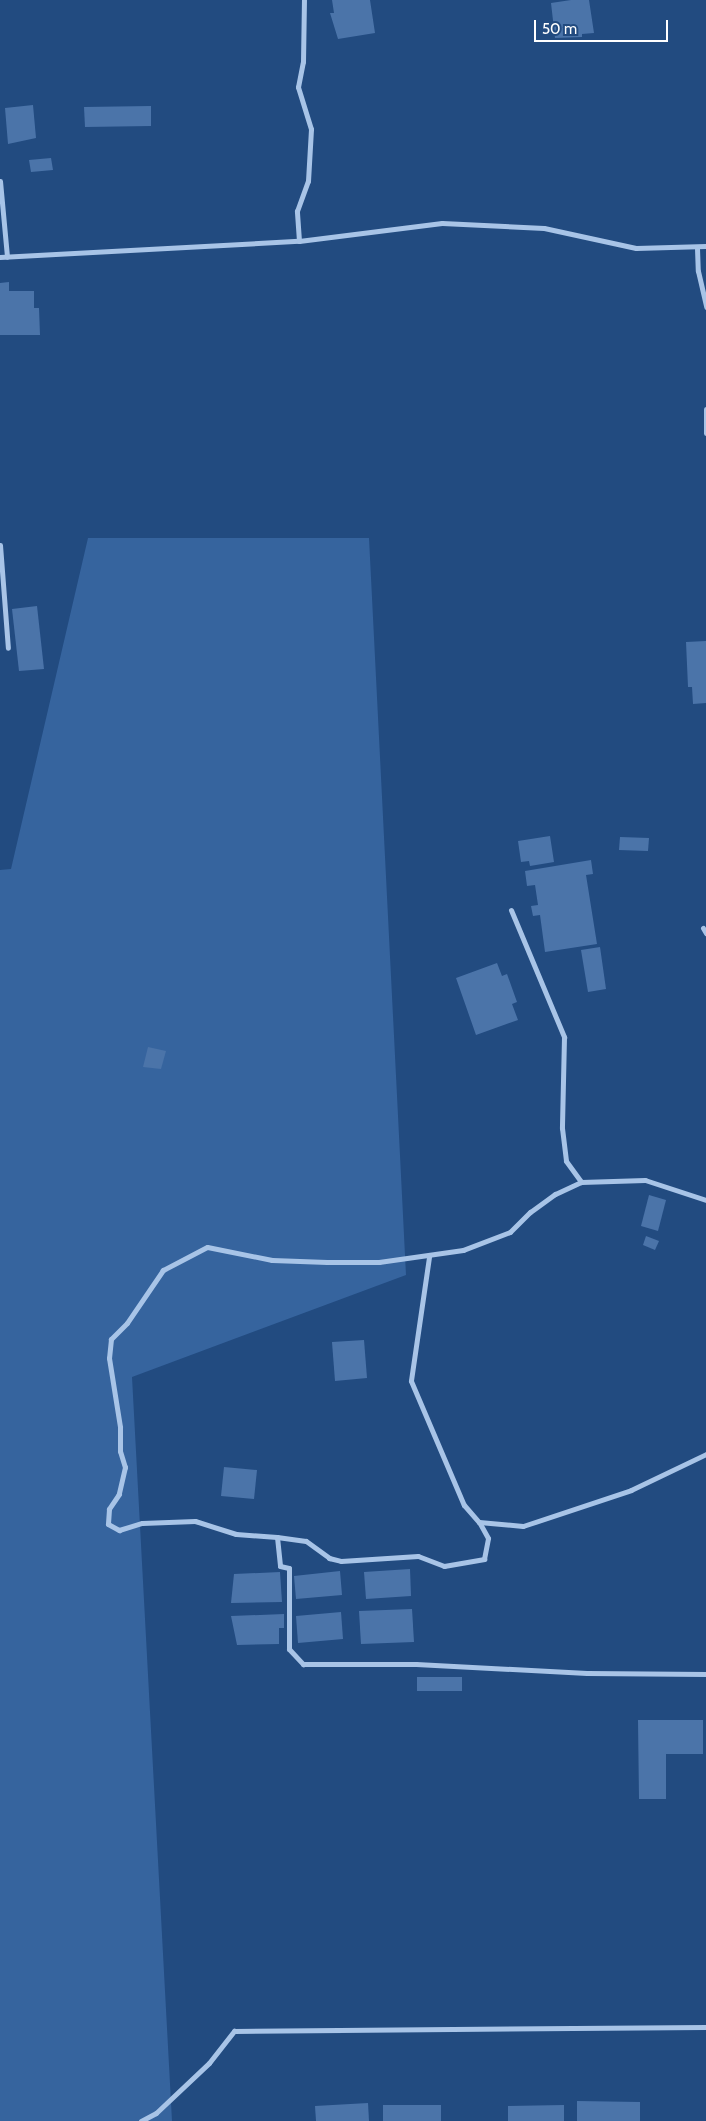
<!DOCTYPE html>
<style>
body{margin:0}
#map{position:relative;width:706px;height:2121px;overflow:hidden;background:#224b80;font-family:Cabin,sans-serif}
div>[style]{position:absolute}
.green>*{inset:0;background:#36649e}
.building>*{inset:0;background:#4b74a9}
.minor>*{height:5px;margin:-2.5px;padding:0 2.5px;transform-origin:2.5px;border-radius:2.5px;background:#a8c4e7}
span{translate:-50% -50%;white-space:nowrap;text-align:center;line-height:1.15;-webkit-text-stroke:4px #224b80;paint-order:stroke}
.scale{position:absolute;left:534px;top:20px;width:134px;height:22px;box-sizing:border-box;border:2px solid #fff;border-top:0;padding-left:6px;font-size:15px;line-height:18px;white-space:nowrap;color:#fff;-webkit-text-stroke:4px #224b80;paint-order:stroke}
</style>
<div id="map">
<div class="green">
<div style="clip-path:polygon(88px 538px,369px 538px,406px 1275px,132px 1377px,172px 2121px,0 2121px,0 870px,11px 869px)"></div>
</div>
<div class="building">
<div style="clip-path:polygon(332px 0,370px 0,375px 33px,338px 39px,330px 13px,334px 13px)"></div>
<div style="clip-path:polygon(571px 0,589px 0,594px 33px,582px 34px,582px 37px,555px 38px,551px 3px)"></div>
<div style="clip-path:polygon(33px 105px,36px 138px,8px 144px,5px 108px)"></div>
<div style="clip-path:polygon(151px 106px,151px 126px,85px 127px,84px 107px)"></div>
<div style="clip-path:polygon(51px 158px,53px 170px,31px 172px,29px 160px)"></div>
<div style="clip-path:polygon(9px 282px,9px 291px,34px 291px,34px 308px,39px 308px,40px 335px,0 335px,0 283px)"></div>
<div style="clip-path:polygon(37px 606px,44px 669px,19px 671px,12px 609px)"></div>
<div style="clip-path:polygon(706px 641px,706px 703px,693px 704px,692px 687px,688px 687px,686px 642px)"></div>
<div style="clip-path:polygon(550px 836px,554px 862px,530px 866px,529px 861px,521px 862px,518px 841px)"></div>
<div style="clip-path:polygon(620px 837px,649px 838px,648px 851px,619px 850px)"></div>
<div style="clip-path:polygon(591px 860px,593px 874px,586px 875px,597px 944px,545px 952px,540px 915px,533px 916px,531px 906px,538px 905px,535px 885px,527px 886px,525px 871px)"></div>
<div style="clip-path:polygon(600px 947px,606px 989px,588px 992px,581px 950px)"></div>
<div style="clip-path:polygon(497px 963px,502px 976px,507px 974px,517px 1002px,512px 1004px,518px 1020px,476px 1035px,456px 978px)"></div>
<div style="clip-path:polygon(148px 1047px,166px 1051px,161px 1069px,143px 1067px)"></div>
<div style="clip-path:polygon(649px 1195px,666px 1200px,658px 1231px,641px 1226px)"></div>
<div style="clip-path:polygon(646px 1236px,659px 1241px,655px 1250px,643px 1245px)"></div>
<div style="clip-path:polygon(364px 1340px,367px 1378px,335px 1381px,332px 1342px)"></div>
<div style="clip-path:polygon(224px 1467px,257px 1470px,254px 1499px,221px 1496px)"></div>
<div style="clip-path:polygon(410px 1569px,411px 1596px,366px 1599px,364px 1572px)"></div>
<div style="clip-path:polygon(340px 1571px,342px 1595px,296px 1599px,294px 1576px)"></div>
<div style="clip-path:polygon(280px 1572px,282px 1602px,231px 1603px,234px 1574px)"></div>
<div style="clip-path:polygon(412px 1609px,414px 1642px,361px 1644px,359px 1611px)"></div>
<div style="clip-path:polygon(341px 1612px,343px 1639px,298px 1643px,296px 1616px)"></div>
<div style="clip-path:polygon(284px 1614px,284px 1628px,279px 1628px,279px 1644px,237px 1645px,231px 1616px)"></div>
<div style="clip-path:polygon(417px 1677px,462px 1677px,462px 1691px,417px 1691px)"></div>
<div style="clip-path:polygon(638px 1720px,703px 1720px,703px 1754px,666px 1754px,666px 1799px,639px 1799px)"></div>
<div style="clip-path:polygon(577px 2101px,640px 2102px,640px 2121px,577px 2121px)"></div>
<div style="clip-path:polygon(368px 2103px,369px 2121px,316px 2121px,315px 2106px)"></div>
<div style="clip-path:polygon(383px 2105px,441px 2105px,441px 2121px,383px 2121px)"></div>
<div style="clip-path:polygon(564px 2105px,564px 2121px,508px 2121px,508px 2106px)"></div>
</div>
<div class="minor">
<div style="left:0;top:181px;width:76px;rotate:84.7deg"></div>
<div style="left:299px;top:241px;width:30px;rotate:-94deg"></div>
<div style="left:297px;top:211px;width:32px;rotate:-70deg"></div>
<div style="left:308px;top:181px;width:52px;rotate:-86.7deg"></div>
<div style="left:311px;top:129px;width:44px;rotate:-107.2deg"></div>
<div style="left:298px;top:87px;width:25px;rotate:-79deg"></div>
<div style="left:303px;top:62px;width:62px;rotate:-89.1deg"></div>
<div style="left:697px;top:248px;width:23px;rotate:88deg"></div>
<div style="left:698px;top:271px;width:37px;rotate:77deg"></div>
<div style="left:0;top:257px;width:299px;rotate:-3.1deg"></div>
<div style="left:299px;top:241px;width:144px;rotate:-7.2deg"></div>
<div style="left:442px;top:223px;width:102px;rotate:2.8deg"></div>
<div style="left:544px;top:228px;width:94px;rotate:12.3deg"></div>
<div style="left:636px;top:248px;width:70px;rotate:-1.6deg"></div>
<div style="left:706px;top:409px;width:24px;rotate:90deg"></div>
<div style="left:0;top:545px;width:103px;rotate:85.6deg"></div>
<div style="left:511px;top:910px;width:138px;rotate:67.3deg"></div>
<div style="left:564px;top:1037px;width:91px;rotate:91.3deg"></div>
<div style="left:562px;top:1128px;width:33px;rotate:83deg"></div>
<div style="left:566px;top:1161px;width:26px;rotate:54deg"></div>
<div style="left:581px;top:1182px;width:64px;rotate:-1.8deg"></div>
<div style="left:645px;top:1180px;width:64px;rotate:18.2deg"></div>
<div style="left:703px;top:928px;width:6px;rotate:59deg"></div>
<div style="left:581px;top:1182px;width:29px;rotate:155deg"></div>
<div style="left:555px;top:1194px;width:31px;rotate:144deg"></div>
<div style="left:530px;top:1212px;width:28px;rotate:135deg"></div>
<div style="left:510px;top:1232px;width:50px;rotate:159deg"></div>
<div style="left:463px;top:1250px;width:85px;rotate:171.9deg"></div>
<div style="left:379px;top:1262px;width:52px;rotate:180deg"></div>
<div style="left:327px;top:1262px;width:55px;rotate:-177.9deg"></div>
<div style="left:272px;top:1260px;width:66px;rotate:-168.7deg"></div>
<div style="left:207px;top:1247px;width:50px;rotate:152.4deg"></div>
<div style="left:163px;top:1270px;width:64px;rotate:124.2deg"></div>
<div style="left:127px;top:1323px;width:23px;rotate:135deg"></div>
<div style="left:111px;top:1339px;width:19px;rotate:96deg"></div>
<div style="left:109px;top:1358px;width:70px;rotate:80.9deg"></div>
<div style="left:120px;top:1427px;width:24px;rotate:90deg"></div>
<div style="left:120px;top:1451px;width:17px;rotate:73deg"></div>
<div style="left:125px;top:1467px;width:28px;rotate:103deg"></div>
<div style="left:119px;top:1494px;width:18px;rotate:124deg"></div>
<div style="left:109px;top:1509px;width:15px;rotate:94deg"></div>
<div style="left:108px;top:1524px;width:13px;rotate:29deg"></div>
<div style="left:119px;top:1530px;width:24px;rotate:-17deg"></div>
<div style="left:142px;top:1523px;width:53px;rotate:-2.2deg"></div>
<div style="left:195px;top:1521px;width:43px;rotate:17.6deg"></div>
<div style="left:236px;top:1534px;width:41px;rotate:4.2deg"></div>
<div style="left:277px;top:1537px;width:29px;rotate:84deg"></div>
<div style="left:280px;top:1566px;width:9px;rotate:13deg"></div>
<div style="left:289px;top:1568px;width:81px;rotate:90deg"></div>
<div style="left:289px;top:1649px;width:21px;rotate:47deg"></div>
<div style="left:303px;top:1664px;width:113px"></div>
<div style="left:416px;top:1664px;width:171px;rotate:3deg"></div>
<div style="left:587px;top:1673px;width:119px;rotate:0.5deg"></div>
<div style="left:429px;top:1257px;width:125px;rotate:98.3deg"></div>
<div style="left:411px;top:1381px;width:135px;rotate:66.9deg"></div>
<div style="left:464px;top:1505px;width:23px;rotate:49deg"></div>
<div style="left:479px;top:1522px;width:44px;rotate:5.2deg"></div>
<div style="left:523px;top:1526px;width:114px;rotate:-18.4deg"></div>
<div style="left:631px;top:1490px;width:83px;rotate:-25.6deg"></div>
<div style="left:277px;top:1537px;width:29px;rotate:8deg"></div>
<div style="left:306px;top:1541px;width:29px;rotate:36deg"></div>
<div style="left:329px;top:1558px;width:12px;rotate:14deg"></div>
<div style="left:341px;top:1561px;width:77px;rotate:-3.7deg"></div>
<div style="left:418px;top:1556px;width:28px;rotate:21deg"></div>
<div style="left:444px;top:1566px;width:41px;rotate:-9.9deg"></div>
<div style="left:484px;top:1559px;width:21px;rotate:-79deg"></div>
<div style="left:488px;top:1538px;width:18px;rotate:-119deg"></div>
<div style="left:141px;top:2121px;width:17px;rotate:-28deg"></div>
<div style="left:156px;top:2113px;width:73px;rotate:-43.3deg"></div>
<div style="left:209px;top:2063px;width:41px;rotate:-52deg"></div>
<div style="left:234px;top:2031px;width:472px;rotate:-0.5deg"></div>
</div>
<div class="scale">50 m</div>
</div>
